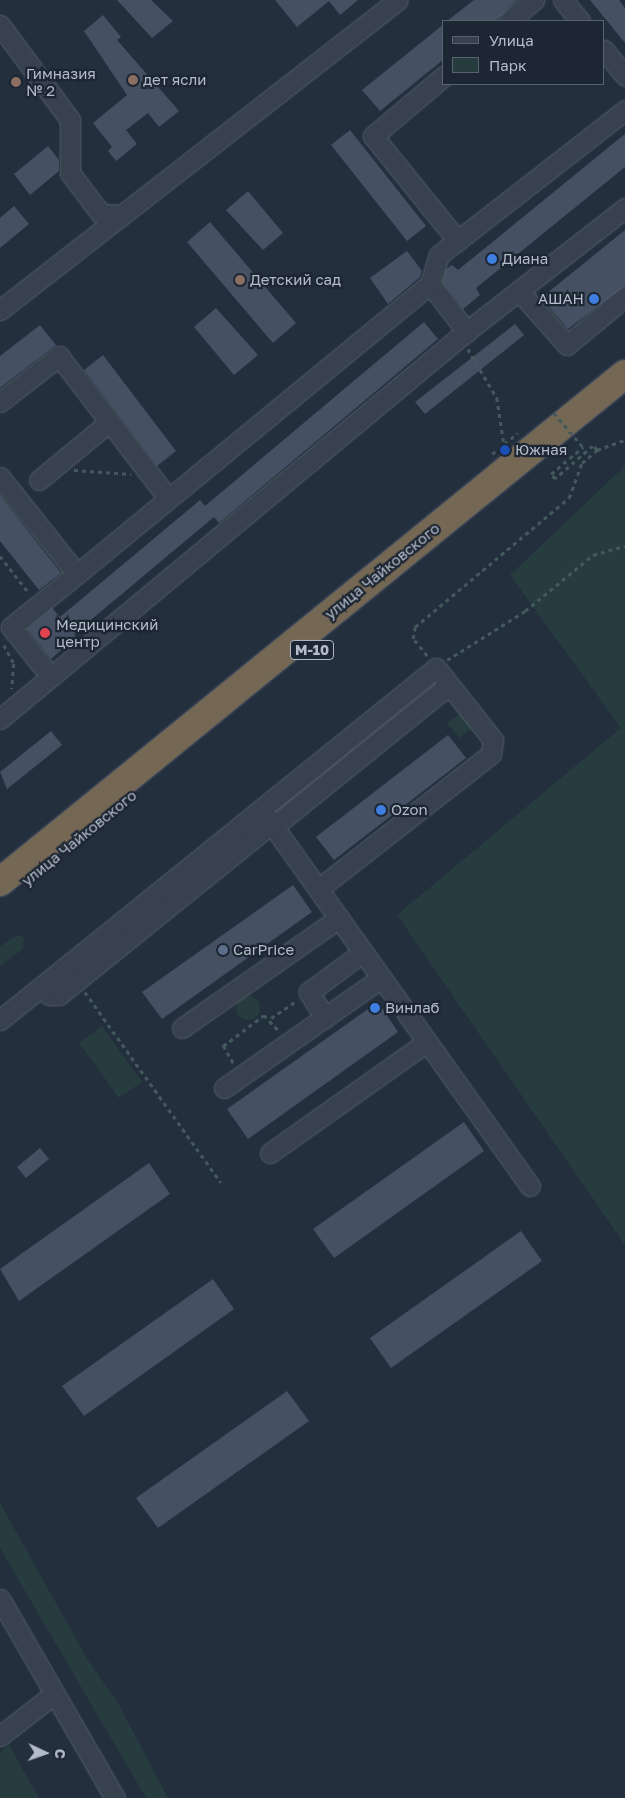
<!DOCTYPE html>
<meta charset="utf-8">
<style>
body{margin:0}
#map{position:relative;width:625px;height:1798px;overflow:hidden;background:#242f3e;font-family:"Golos Text",sans-serif}
div>[style]{position:absolute}
.green>*{inset:0;background:#263c3f}
.round{border-radius:50%}
.building>*{inset:0;background:#455162}
.path>*{height:2.5px;margin-top:-1.25px;transform-origin:0;background:repeating-linear-gradient(90deg,#44595c 0 4px,transparent 0 8px)}
.roads{filter:drop-shadow(0 0 1px #565f6c) drop-shadow(0 0 1px #565f6c)}
.minor>*{height:19px;margin:-9.5px;padding:0 9.5px;transform-origin:9.5px;border-radius:9.5px;background:#38414e}
.highway>*{height:28px;margin:-14px;padding:0 14px;transform-origin:14px;border-radius:14px;background:#746855}
.path-bridge>*{height:2.5px;margin-top:-1.25px;transform-origin:0;background:repeating-linear-gradient(90deg,#44595c 0 4px,transparent 0 8px)}
.dots>*{width:14px;height:14px;translate:-50% -50%;box-sizing:border-box;border:2px solid #1d2633;border-radius:50%}
span{translate:-50% -50%;white-space:nowrap;text-align:center;line-height:1.15;-webkit-text-stroke:4.5px #1d2633;paint-order:stroke}
.shield-label span{padding:1px 4px;background:#1d2633;border:1px solid;border-radius:4px;-webkit-text-stroke-width:0}
.shield-label{font-size:14px;color:#b4bcc9;font-weight:700}
.poi-label{font-size:15px;color:#b4bcc9}
.left{translate:0 -50%;text-align:left}
.right{translate:-100% -50%;text-align:right}
.street-label{font-size:15px;color:#b4bcc9}
.legend{position:absolute;left:442px;top:20px;width:162px;height:65px;box-sizing:border-box;background:#1d2633;border:1px solid #59626f;margin:0;padding:6px 9px;list-style:none;font-size:15px;color:#b4bcc9}
.legend li{display:flex;align-items:center;gap:10px;height:25px}
.legend b{width:25px;border:1px solid #59626f}
.north{position:absolute;left:20px;top:1728px;width:50px;height:50px;-webkit-text-stroke:4px #1d2633;paint-order:stroke;rotate:93deg;font-size:14px;font-weight:700;line-height:20px;text-align:center;color:#b4bcc9}
.north::after{content:'';display:block;margin:auto;width:18px;height:22px;background:#b4bcc9;clip-path:polygon(50% 0,100% 100%,50% 72%,0 100%)}
</style>
<div id="map">
<div class="green">
<div style="clip-path:polygon(625px 466px,625px 1245px,397px 915px,621px 728px,510px 575px)"></div>
<div style="clip-path:polygon(462px 712px,474px 727px,459px 738px,447px 723px)"></div>
<div style="clip-path:polygon(18px 935px,24px 938px,23px 949px,0 966px,0 946px)"></div>
<div class="round" style="left:236px;top:996px;width:24px;height:24px"></div>
<div style="clip-path:polygon(102px 1026px,142px 1082px,119px 1098px,79px 1043px)"></div>
<div style="clip-path:polygon(0 1503px,89px 1662px,117px 1701px,168px 1798px,146px 1798px,0 1548px)"></div>
<div style="clip-path:polygon(9px 1745px,39px 1798px,0 1798px,0 1752px)"></div>
</div>
<div class="building">
<div style="clip-path:polygon(117px 0,151px 0,173px 21px,152px 38px)"></div>
<div style="clip-path:polygon(275px 0,358px 0,340px 15px,329px 1px,297px 27px)"></div>
<div style="clip-path:polygon(474px 0,517px 0,496px 21px,447px 21px)"></div>
<div style="clip-path:polygon(590px 0,619px 0,625px 8px,625px 43px)"></div>
<div style="clip-path:polygon(103px 15px,121px 37px,117px 40px,179px 111px,159px 127px,148px 113px,126px 130px,137px 144px,116px 161px,108px 151px,112px 147px,93px 123px,127px 95px,84px 31px)"></div>
<div style="clip-path:polygon(444px 24px,444px 59px,380px 111px,362px 90px)"></div>
<div style="clip-path:polygon(350px 130px,426px 226px,407px 241px,331px 145px)"></div>
<div style="clip-path:polygon(625px 134px,625px 167px,476px 288px,480px 295px,463px 309px,442px 282px,446px 269px,452px 265px,458px 270px)"></div>
<div style="clip-path:polygon(48px 146px,59px 160px,59px 171px,30px 195px,14px 174px)"></div>
<div style="clip-path:polygon(248px 191px,283px 233px,263px 250px,226px 210px)"></div>
<div style="clip-path:polygon(14px 206px,29px 224px,0 248px,0 218px)"></div>
<div style="clip-path:polygon(210px 222px,296px 323px,273px 343px,187px 242px)"></div>
<div style="clip-path:polygon(625px 230px,625px 286px,568px 329px,541px 298px)"></div>
<div style="clip-path:polygon(407px 251px,422px 271px,420px 277px,388px 304px,370px 278px)"></div>
<div style="clip-path:polygon(216px 308px,258px 355px,234px 375px,194px 327px)"></div>
<div style="clip-path:polygon(424px 322px,438px 339px,219px 523px,214px 517px,74px 634px,76px 637px,51px 659px,27px 629px,52px 608px,60px 617px,200px 500px,205px 506px)"></div>
<div style="clip-path:polygon(515px 324px,524px 335px,425px 414px,415px 402px)"></div>
<div style="clip-path:polygon(40px 325px,56px 345px,0 388px,0 356px)"></div>
<div style="clip-path:polygon(103px 355px,176px 451px,157px 466px,84px 370px)"></div>
<div style="clip-path:polygon(0 495px,61px 573px,39px 590px,0 541px)"></div>
<div style="clip-path:polygon(51px 731px,62px 745px,7px 789px,0 772px)"></div>
<div style="clip-path:polygon(448px 735px,466px 758px,334px 860px,316px 837px)"></div>
<div style="clip-path:polygon(293px 885px,312px 912px,162px 1019px,142px 992px)"></div>
<div style="clip-path:polygon(378px 1002px,398px 1032px,248px 1139px,227px 1109px)"></div>
<div style="clip-path:polygon(464px 1122px,484px 1151px,334px 1258px,313px 1229px)"></div>
<div style="clip-path:polygon(40px 1148px,49px 1159px,26px 1178px,17px 1167px)"></div>
<div style="clip-path:polygon(149px 1163px,170px 1194px,19px 1301px,0 1269px)"></div>
<div style="clip-path:polygon(521px 1231px,542px 1261px,391px 1368px,370px 1338px)"></div>
<div style="clip-path:polygon(213px 1279px,234px 1309px,84px 1416px,62px 1386px)"></div>
<div style="clip-path:polygon(287px 1391px,309px 1421px,158px 1528px,136px 1498px)"></div>
</div>
<div class="path">
<div style="left:468px;top:349px;width:57px;rotate:59.4deg"></div>
<div style="left:497px;top:398px;width:47px;rotate:81.3deg"></div>
<div style="left:597px;top:450px;width:30px;rotate:-20deg"></div>
<div style="left:492px;top:454px;width:33px;rotate:-39deg"></div>
<div style="left:74px;top:470px;width:57px;rotate:4deg"></div>
<div style="left:0;top:556px;width:47px;rotate:51.9deg"></div>
<div style="left:4px;top:645px;width:21px;rotate:62deg"></div>
<div style="left:14px;top:664px;width:25px;rotate:95deg"></div>
<div style="left:427px;top:656px;width:22px;rotate:-129deg"></div>
<div style="left:413px;top:639px;width:12px;rotate:-81deg"></div>
<div style="left:415px;top:627px;width:201px;rotate:-40deg"></div>
<div style="left:569px;top:498px;width:37px;rotate:-70deg"></div>
<div style="left:582px;top:463px;width:20px;rotate:-41deg"></div>
<div style="left:597px;top:450px;width:6px;rotate:-135deg"></div>
<div style="left:593px;top:446px;width:50px;rotate:139deg"></div>
<div style="left:555px;top:479px;width:6px;rotate:-129deg"></div>
<div style="left:551px;top:474px;width:42px;rotate:-40.2deg"></div>
<div style="left:447px;top:660px;width:92px;rotate:-32.1deg"></div>
<div style="left:525px;top:611px;width:88px;rotate:-39.5deg"></div>
<div style="left:593px;top:555px;width:33px;rotate:-16deg"></div>
<div style="left:85px;top:992px;width:234px;rotate:54.5deg"></div>
<div style="left:271px;top:1018px;width:32px;rotate:-34deg"></div>
<div style="left:233px;top:1063px;width:20px;rotate:-120deg"></div>
<div style="left:223px;top:1046px;width:51px;rotate:-37.1deg"></div>
<div style="left:264px;top:1015px;width:23px;rotate:47deg"></div>
</div>
<div class="roads">
<div class="minor">
<div style="left:563px;top:0;width:27px;rotate:51deg"></div>
<div style="left:509px;top:21px;width:33px;rotate:-40deg"></div>
<div style="left:0;top:25px;width:118px;rotate:53.6deg"></div>
<div style="left:70px;top:120px;width:53px;rotate:90deg"></div>
<div style="left:70px;top:173px;width:51px;rotate:52.9deg"></div>
<div style="left:101px;top:214px;width:19px;rotate:3deg"></div>
<div style="left:604px;top:50px;width:33px;rotate:51deg"></div>
<div style="left:444px;top:76px;width:93px;rotate:139.8deg"></div>
<div style="left:373px;top:136px;width:135px;rotate:51deg"></div>
<div style="left:519px;top:291px;width:72px;rotate:48.4deg"></div>
<div style="left:567px;top:345px;width:75px;rotate:-39.6deg"></div>
<div style="left:0;top:310px;width:504px;rotate:-37.91deg"></div>
<div style="left:467px;top:332px;width:61px;rotate:-127.6deg"></div>
<div style="left:430px;top:284px;width:30px;rotate:-73deg"></div>
<div style="left:439px;top:255px;width:236px;rotate:-37.9deg"></div>
<div style="left:0;top:402px;width:75px;rotate:-37.9deg"></div>
<div style="left:59px;top:356px;width:179px;rotate:52.5deg"></div>
<div style="left:0;top:477px;width:124px;rotate:51.6deg"></div>
<div style="left:77px;top:574px;width:457px;rotate:-39.4deg"></div>
<div style="left:39px;top:480px;width:91px;rotate:-39.6deg"></div>
<div style="left:51px;top:677px;width:64px;rotate:-128.7deg"></div>
<div style="left:11px;top:627px;width:85px;rotate:-38.8deg"></div>
<div style="left:0;top:719px;width:601px;rotate:-39.73deg"></div>
<div style="left:462px;top:335px;width:207px;rotate:-37.9deg"></div>
<div style="left:261px;top:809px;width:463px;rotate:54.5deg"></div>
<div style="left:273px;top:827px;width:226px;rotate:-38.9deg"></div>
<div style="left:42px;top:986px;width:11px;rotate:52deg"></div>
<div style="left:49px;top:995px;width:10px"></div>
<div style="left:59px;top:995px;width:272px;rotate:-38.9deg"></div>
<div style="left:325px;top:1018px;width:31px;rotate:-122deg"></div>
<div style="left:309px;top:992px;width:67px;rotate:-36.5deg"></div>
<div style="left:0;top:1020px;width:560px;rotate:-38.92deg"></div>
<div style="left:436px;top:668px;width:92px;rotate:51.6deg"></div>
<div style="left:493px;top:740px;width:14px;rotate:98deg"></div>
<div style="left:491px;top:754px;width:219px;rotate:142deg"></div>
<div style="left:182px;top:1028px;width:192px;rotate:-35deg"></div>
<div style="left:224px;top:1088px;width:192px;rotate:-35deg"></div>
<div style="left:270px;top:1153px;width:192px;rotate:-35.3deg"></div>
<div style="left:0;top:1599px;width:230px;rotate:60deg"></div>
<div style="left:0;top:1736px;width:68px;rotate:-37.9deg"></div>
</div>
<div class="highway">
<div style="left:0;top:882px;width:805px;rotate:-39.1deg"></div>
</div>
</div>
<div class="path-bridge">
<div style="left:554px;top:413px;width:45px;rotate:49.5deg"></div>
</div>
<div class="dots">
<div style="left:133px;top:80px;background:#8d6e63"></div>
<div style="left:16px;top:82px;background:#8d6e63"></div>
<div style="left:492px;top:259px;background:#3f7fe0"></div>
<div style="left:240px;top:280px;background:#8d6e63"></div>
<div style="left:594px;top:299px;background:#3f7fe0"></div>
<div style="left:505px;top:450px;background:#1a4fb4"></div>
<div style="left:45px;top:633px;background:#e0444e"></div>
<div style="left:381px;top:810px;background:#3f7fe0"></div>
<div style="left:223px;top:950px;background:#5c6f8a"></div>
<div style="left:375px;top:1008px;background:#3f7fe0"></div>
</div>
<div class="shield-label">
<span style="left:312px;top:650px">М-10</span>
</div>
<div class="poi-label">
<span class="left" style="left:26px;top:82px">Гимназия<br>№ 2</span>
<span class="left" style="left:143px;top:80px">дет ясли</span>
<span class="left" style="left:502px;top:259px">Диана</span>
<span class="left" style="left:250px;top:280px">Детский сад</span>
<span class="right" style="left:584px;top:299px">AШАН</span>
<span class="left" style="left:515px;top:450px">Южная</span>
<span class="left" style="left:56px;top:633px">Медицинский<br>центр</span>
<span class="left" style="left:391px;top:810px">Ozon</span>
<span class="left" style="left:233px;top:950px">CarPrice</span>
<span class="left" style="left:385px;top:1008px">Винлаб</span>
</div>
<div class="street-label">
<span style="left:382px;top:571px;rotate:-39deg">улица Чайковского</span>
<span style="left:79px;top:838px;rotate:-39deg">улица Чайковского</span>
</div>
<ul class="legend">
<li><b style="height:6px;background:#38414e"></b>Улица</li>
<li><b style="height:14px;background:#263c3f"></b>Парк</li>
</ul>
<div class="north">С</div>
</div>
